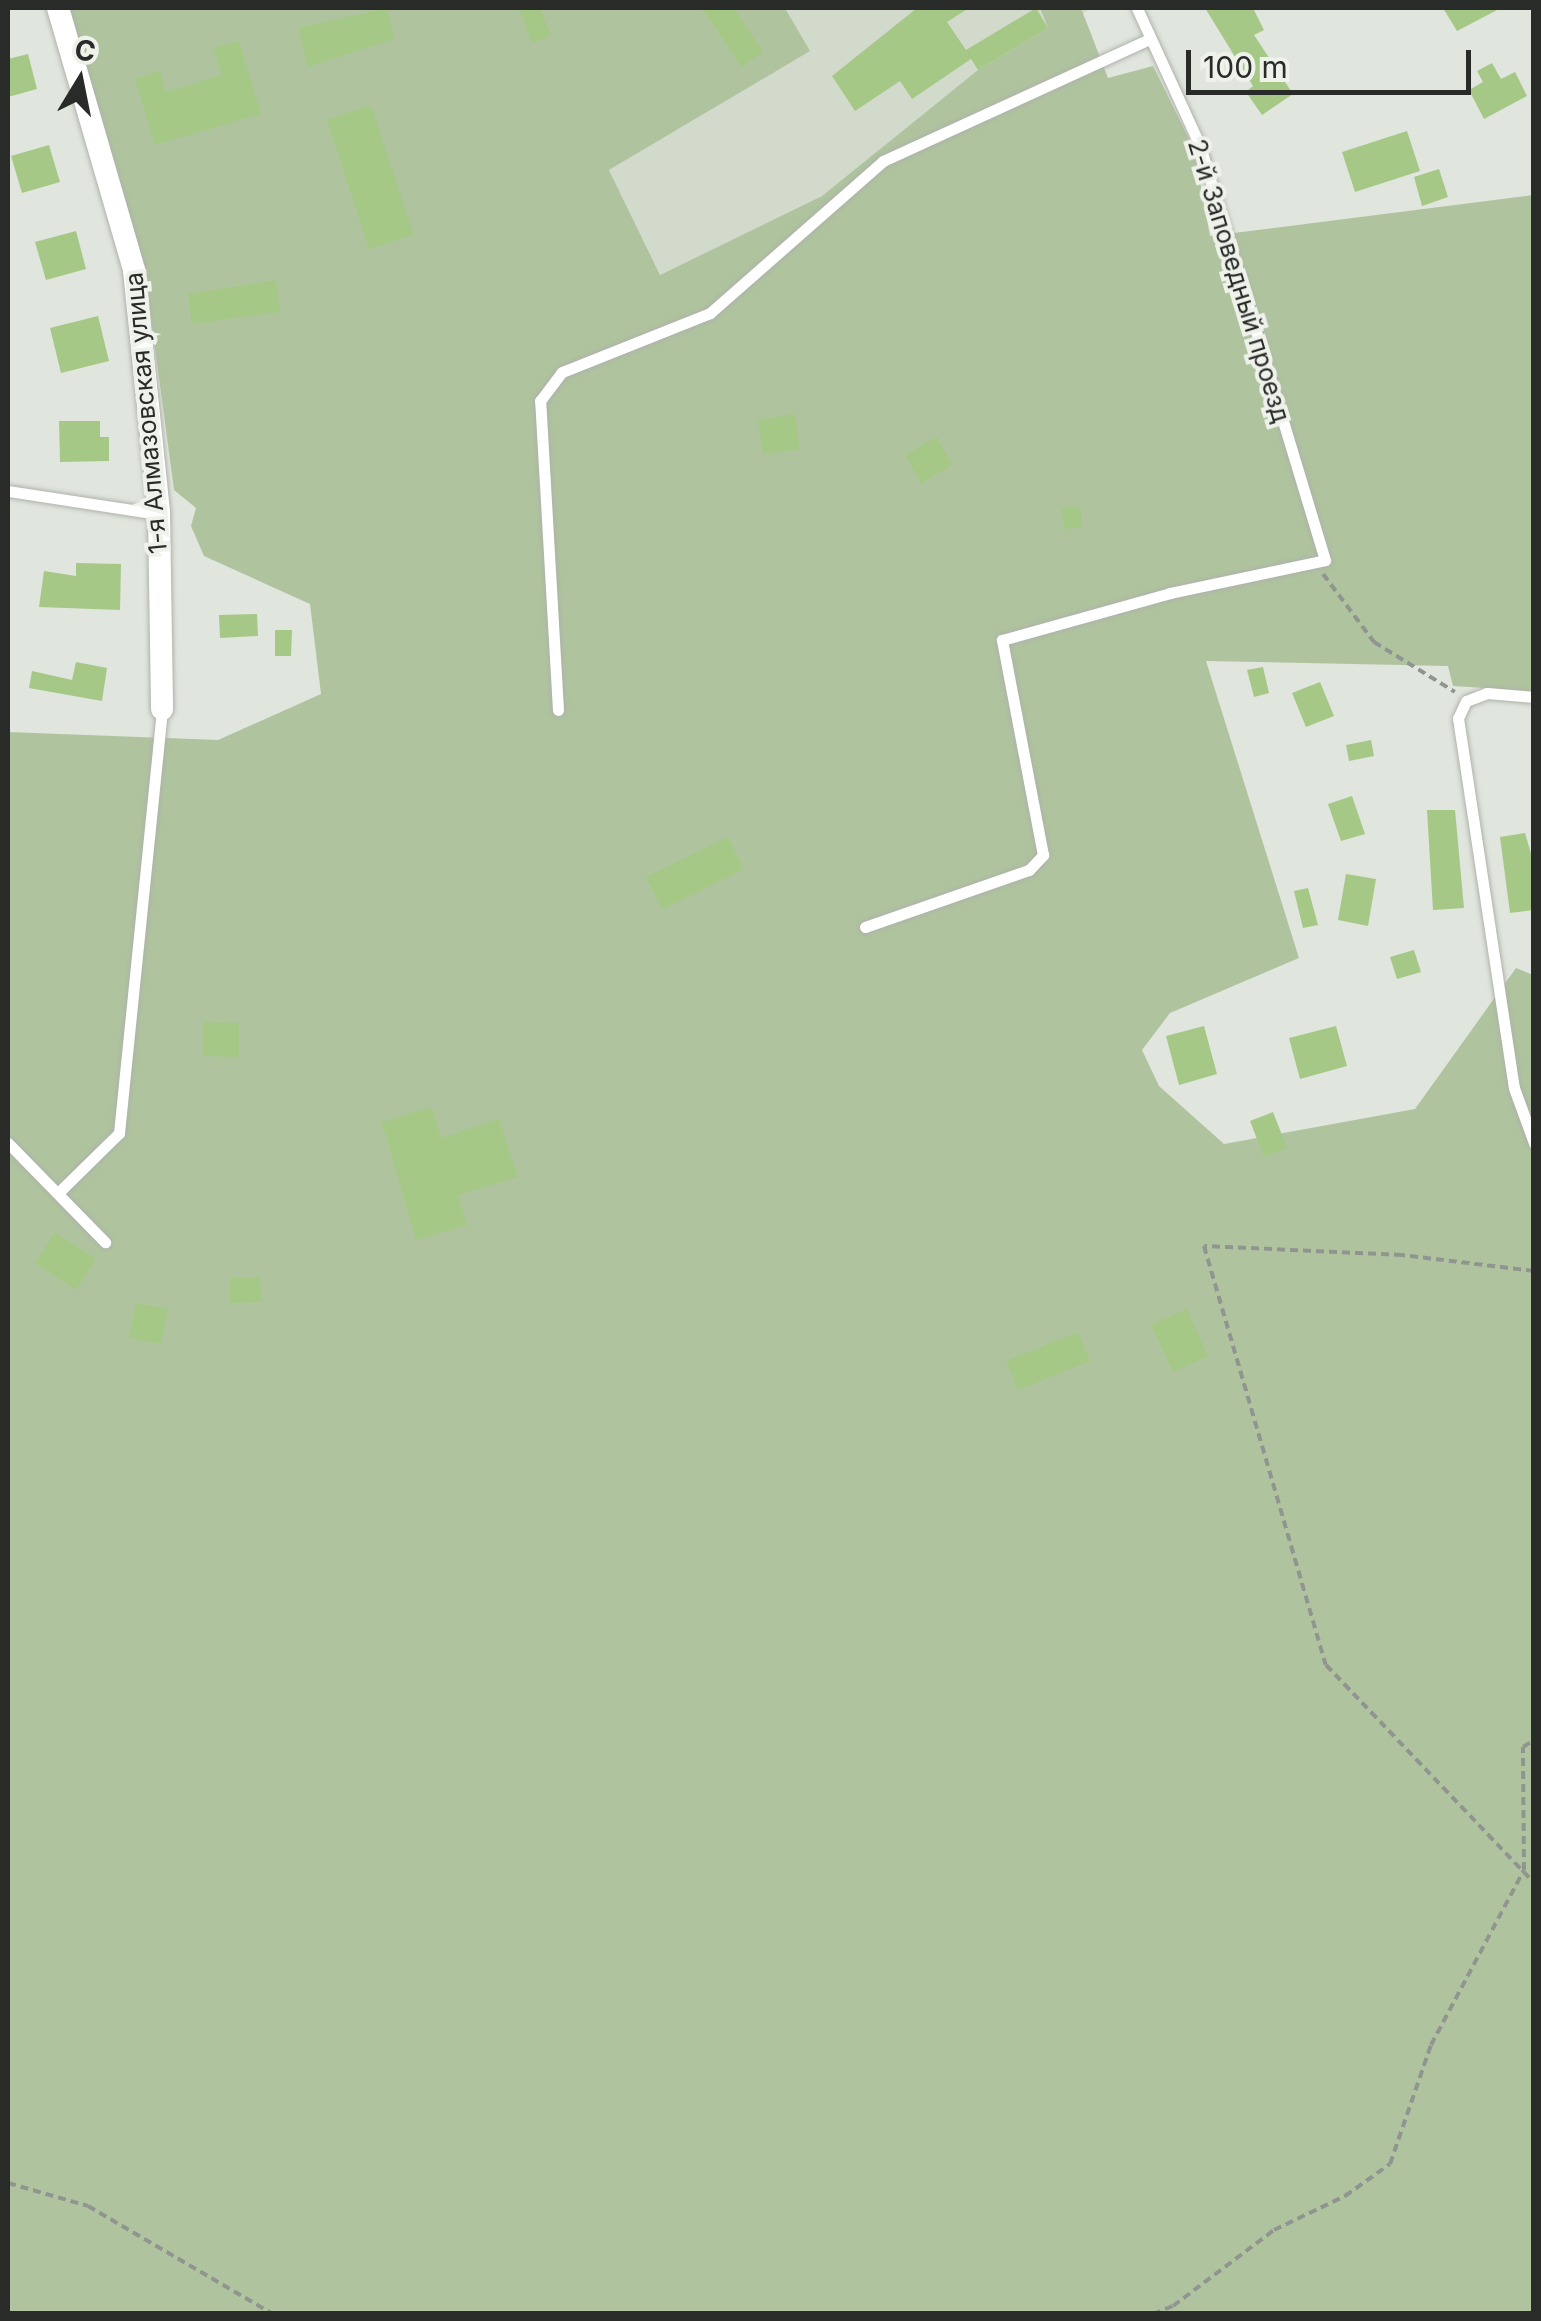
<!DOCTYPE html>
<meta charset="utf-8">
<style>
body{margin:0}
#map{position:relative;width:1541px;height:2321px;overflow:hidden;background:#e0e5dd;font-family:Inter,sans-serif}
div>[style]{position:absolute}
.built>*{inset:0;background:#d2dacc}
.green>*{inset:0;background:#afc49e}
.building>*{inset:0;background:#a5c887}
.path>*{height:4px;margin-top:-2px;transform-origin:0;background:repeating-linear-gradient(90deg,#91958f 0 8px,transparent 0 13px)}
.roads{filter:drop-shadow(0 0 2px #aeb2ab) drop-shadow(0 0 2px #aeb2ab)}
.lane>*{height:11px;margin:-5.5px;padding:0 5.5px;transform-origin:5.5px;border-radius:5.5px;background:#fff}
.street>*{height:22px;margin:-11px;padding:0 11px;transform-origin:11px;border-radius:11px;background:#fff}
span{translate:-50% -50%;white-space:nowrap;text-align:center;line-height:1.15;-webkit-text-stroke:8px #eef2eb;paint-order:stroke}
.street-label{font-size:25px;color:#292b28}
.frame{position:absolute;inset:0;border:10px solid #292b28;pointer-events:none}
.north{position:absolute;left:30px;top:30px;width:100px;height:100px;-webkit-text-stroke:8px #eef2eb;paint-order:stroke;rotate:10deg;font-size:28px;font-weight:700;line-height:40px;text-align:center;color:#292b28}
.north::after{content:'';display:block;margin:auto;width:35px;height:45px;background:#292b28;clip-path:polygon(50% 0,100% 100%,50% 72%,0 100%)}
.scale{position:absolute;left:1186px;top:50px;width:285px;height:45px;box-sizing:border-box;border:5px solid #292b28;border-top:0;padding-left:12px;font-size:30px;line-height:35px;white-space:nowrap;color:#292b28;-webkit-text-stroke:8px #eef2eb;paint-order:stroke}
</style>
<div id="map">
<div class="built">
<div style="clip-path:polygon(785px 8px,1091px 8px,822px 196px,660px 275px,609px 170px,809px 51px)"></div>
</div>
<div class="green">
<div style="clip-path:polygon(68px 8px,785px 8px,810px 51px,609px 170px,660px 275px,822px 196px,978px 70px,1048px 28px,1040px 8px,1081px 8px,1108px 78px,1153px 66px,1194px 149px,1210px 236px,1533px 195px,1533px 691px,1453px 686px,1448px 666px,1206px 661px,1299px 958px,1170px 1013px,1142px 1050px,1159px 1086px,1224px 1144px,1415px 1109px,1516px 968px,1533px 975px,1533px 2313px,8px 2313px,8px 732px,218px 740px,321px 694px,310px 604px,204px 556px,191px 526px,196px 508px,174px 490px,144px 265px)"></div>
</div>
<div class="building">
<div style="clip-path:polygon(387px 8px,394px 39px,308px 67px,298px 28px)"></div>
<div style="clip-path:polygon(519px 8px,540px 8px,551px 35px,532px 43px)"></div>
<div style="clip-path:polygon(702px 8px,734px 8px,763px 52px,741px 67px)"></div>
<div style="clip-path:polygon(917px 8px,969px 8px,947px 22px,966px 50px,1036px 8px,1048px 28px,978px 70px,971px 59px,912px 99px,900px 81px,855px 111px,832px 76px)"></div>
<div style="clip-path:polygon(1205px 8px,1253px 8px,1264px 30px,1254px 35px,1293px 94px,1262px 115px,1246px 92px,1253px 86px)"></div>
<div style="clip-path:polygon(1443px 8px,1501px 8px,1457px 31px)"></div>
<div style="clip-path:polygon(239px 41px,261px 114px,155px 145px,135px 79px,160px 71px,166px 92px,222px 75px,214px 48px)"></div>
<div style="clip-path:polygon(28px 54px,37px 89px,8px 97px,8px 59px)"></div>
<div style="clip-path:polygon(1492px 63px,1501px 79px,1515px 72px,1527px 96px,1484px 119px,1469px 90px,1483px 82px,1477px 71px)"></div>
<div style="clip-path:polygon(371px 105px,414px 235px,369px 249px,327px 120px)"></div>
<div style="clip-path:polygon(1407px 131px,1420px 171px,1355px 192px,1342px 152px)"></div>
<div style="clip-path:polygon(49px 145px,60px 182px,22px 193px,11px 156px)"></div>
<div style="clip-path:polygon(1439px 169px,1448px 197px,1422px 206px,1414px 177px)"></div>
<div style="clip-path:polygon(76px 231px,86px 269px,46px 280px,35px 242px)"></div>
<div style="clip-path:polygon(276px 280px,280px 312px,192px 324px,188px 294px)"></div>
<div style="clip-path:polygon(98px 316px,109px 361px,61px 373px,50px 328px)"></div>
<div style="clip-path:polygon(795px 414px,800px 449px,763px 454px,758px 420px)"></div>
<div style="clip-path:polygon(59px 421px,100px 421px,100px 437px,109px 437px,109px 461px,60px 462px)"></div>
<div style="clip-path:polygon(937px 437px,952px 465px,921px 483px,905px 455px)"></div>
<div style="clip-path:polygon(1080px 507px,1082px 527px,1064px 529px,1062px 508px)"></div>
<div style="clip-path:polygon(76px 563px,121px 564px,120px 610px,39px 607px,44px 571px,76px 576px)"></div>
<div style="clip-path:polygon(257px 614px,258px 636px,220px 638px,219px 615px)"></div>
<div style="clip-path:polygon(275px 630px,292px 630px,291px 656px,275px 656px)"></div>
<div style="clip-path:polygon(76px 662px,107px 668px,102px 701px,29px 688px,32px 671px,72px 680px)"></div>
<div style="clip-path:polygon(1263px 667px,1269px 693px,1254px 697px,1247px 670px)"></div>
<div style="clip-path:polygon(1320px 682px,1334px 716px,1306px 727px,1292px 693px)"></div>
<div style="clip-path:polygon(1371px 740px,1374px 756px,1349px 761px,1346px 745px)"></div>
<div style="clip-path:polygon(1352px 796px,1365px 834px,1341px 841px,1328px 804px)"></div>
<div style="clip-path:polygon(1427px 810px,1455px 810px,1464px 908px,1433px 910px)"></div>
<div style="clip-path:polygon(1525px 833px,1534px 864px,1534px 910px,1510px 913px,1500px 837px)"></div>
<div style="clip-path:polygon(728px 837px,744px 869px,662px 910px,646px 877px)"></div>
<div style="clip-path:polygon(1346px 874px,1376px 879px,1368px 926px,1338px 920px)"></div>
<div style="clip-path:polygon(1308px 888px,1318px 925px,1303px 928px,1294px 891px)"></div>
<div style="clip-path:polygon(1414px 950px,1421px 972px,1397px 979px,1390px 957px)"></div>
<div style="clip-path:polygon(203px 1022px,239px 1023px,239px 1057px,203px 1056px)"></div>
<div style="clip-path:polygon(1204px 1026px,1217px 1074px,1179px 1085px,1166px 1036px)"></div>
<div style="clip-path:polygon(1336px 1026px,1347px 1066px,1300px 1079px,1289px 1038px)"></div>
<div style="clip-path:polygon(432px 1107px,441px 1138px,499px 1119px,518px 1177px,458px 1195px,467px 1225px,416px 1240px,382px 1122px)"></div>
<div style="clip-path:polygon(1273px 1112px,1287px 1148px,1264px 1157px,1250px 1121px)"></div>
<div style="clip-path:polygon(55px 1232px,96px 1259px,76px 1290px,35px 1263px)"></div>
<div style="clip-path:polygon(260px 1277px,261px 1302px,230px 1303px,230px 1278px)"></div>
<div style="clip-path:polygon(136px 1303px,168px 1309px,161px 1344px,129px 1338px)"></div>
<div style="clip-path:polygon(1187px 1309px,1208px 1356px,1173px 1372px,1151px 1325px)"></div>
<div style="clip-path:polygon(1078px 1332px,1090px 1361px,1018px 1390px,1006px 1361px)"></div>
</div>
<div class="path">
<div style="left:1323px;top:574px;width:85px;rotate:53.1deg"></div>
<div style="left:1374px;top:642px;width:95px;rotate:31.7deg"></div>
<div style="left:1534px;top:1271px;width:133px;rotate:-173.1deg"></div>
<div style="left:1402px;top:1255px;width:198px;rotate:-177.4deg"></div>
<div style="left:1204px;top:1246px;width:436px;rotate:73.8deg"></div>
<div style="left:1326px;top:1665px;width:301px;rotate:46.3deg"></div>
<div style="left:8px;top:2183px;width:83px;rotate:16deg"></div>
<div style="left:88px;top:2206px;width:214px;rotate:30.3deg"></div>
<div style="left:1153px;top:2314px;width:22px;rotate:-22deg"></div>
<div style="left:1173px;top:2306px;width:126px;rotate:-37deg"></div>
<div style="left:1274px;top:2230px;width:79px;rotate:-25.6deg"></div>
<div style="left:1345px;top:2196px;width:55px;rotate:-35.4deg"></div>
<div style="left:1390px;top:2164px;width:126px;rotate:-71deg"></div>
<div style="left:1431px;top:2045px;width:198px;rotate:-62deg"></div>
<div style="left:1524px;top:1870px;width:123px;rotate:-90.5deg"></div>
<div style="left:1523px;top:1747px;width:13px;rotate:-32deg"></div>
</div>
<div class="roads">
<div class="lane">
<div style="left:8px;top:491px;width:153px;rotate:8.7deg"></div>
<div style="left:1534px;top:697px;width:47px;rotate:-175.1deg"></div>
<div style="left:1487px;top:693px;width:22px;rotate:159deg"></div>
<div style="left:1466px;top:701px;width:19px;rotate:115deg"></div>
<div style="left:1458px;top:718px;width:374px;rotate:81.4deg"></div>
<div style="left:1514px;top:1088px;width:59px;rotate:70deg"></div>
<div style="left:558px;top:710px;width:310px;rotate:-93.3deg"></div>
<div style="left:540px;top:401px;width:36px;rotate:-53deg"></div>
<div style="left:562px;top:372px;width:159px;rotate:-21.7deg"></div>
<div style="left:710px;top:313px;width:230px;rotate:-41.3deg"></div>
<div style="left:883px;top:161px;width:293px;rotate:-24.6deg"></div>
<div style="left:865px;top:927px;width:174px;rotate:-19.2deg"></div>
<div style="left:1029px;top:870px;width:21px;rotate:-47deg"></div>
<div style="left:1043px;top:855px;width:219px;rotate:-100.8deg"></div>
<div style="left:1002px;top:640px;width:174px;rotate:-15.6deg"></div>
<div style="left:1170px;top:593px;width:158px;rotate:-12deg"></div>
<div style="left:1325px;top:560px;width:430px;rotate:-106.8deg"></div>
<div style="left:1201px;top:148px;width:154px;rotate:-114.6deg"></div>
<div style="left:8px;top:1143px;width:139px;rotate:45.6deg"></div>
<div style="left:59px;top:1192px;width:84px;rotate:-44.5deg"></div>
<div style="left:119px;top:1133px;width:426px;rotate:-84.2deg"></div>
</div>
<div class="street">
<div style="left:58px;top:8px;width:273px;rotate:73.8deg"></div>
<div style="left:134px;top:270px;width:245px;rotate:84.1deg"></div>
<div style="left:159px;top:514px;width:195px;rotate:89.1deg"></div>
</div>
</div>
<div class="street-label">
<span style="left:1239px;top:281px;rotate:73deg">2-й Заповедный проезд</span>
<span style="left:146px;top:413px;rotate:-95deg">1-я Алмазовская улица</span>
</div>
<div class="frame"></div>
<div class="north">С</div>
<div class="scale">100 m</div>
</div>
